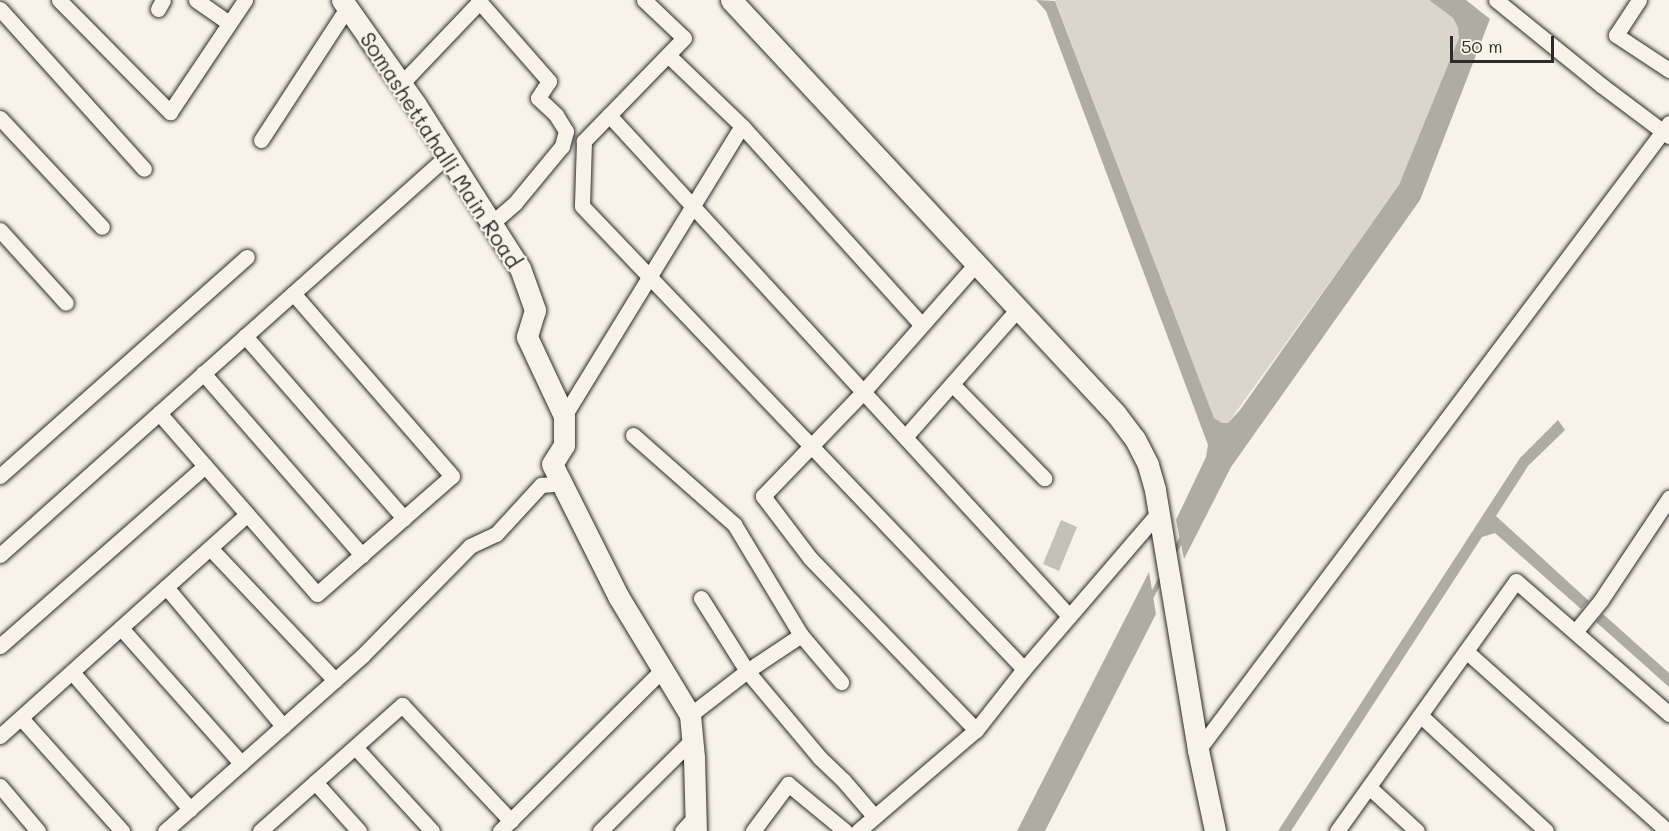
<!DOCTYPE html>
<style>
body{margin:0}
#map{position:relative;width:1669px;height:831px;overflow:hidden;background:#f7f3e8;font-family:Mali,sans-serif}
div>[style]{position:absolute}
.green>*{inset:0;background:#dad6cc}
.water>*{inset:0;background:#afaca4}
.stream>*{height:4.5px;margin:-2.25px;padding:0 2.25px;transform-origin:2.25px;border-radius:2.25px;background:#afaca4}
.building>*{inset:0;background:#c4c1b9}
.roads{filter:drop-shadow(0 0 2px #2b2b2b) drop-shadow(0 0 2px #2b2b2b)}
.street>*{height:15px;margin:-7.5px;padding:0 7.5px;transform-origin:7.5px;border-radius:7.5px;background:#f7f3e8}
.secondary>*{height:21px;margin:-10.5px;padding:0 10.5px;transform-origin:10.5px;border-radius:10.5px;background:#f7f3e8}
span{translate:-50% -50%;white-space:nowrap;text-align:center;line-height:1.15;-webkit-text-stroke:5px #f7f3e8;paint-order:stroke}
.street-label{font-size:21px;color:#2b2b2b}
.scale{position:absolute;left:1450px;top:36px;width:104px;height:27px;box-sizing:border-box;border:3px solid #2b2b2b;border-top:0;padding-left:8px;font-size:18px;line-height:21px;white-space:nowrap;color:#2b2b2b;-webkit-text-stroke:4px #f7f3e8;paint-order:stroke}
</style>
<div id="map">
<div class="green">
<div style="clip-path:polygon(1055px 0,1429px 0,1453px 18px,1458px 28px,1459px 38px,1400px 185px,1228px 423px,1221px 423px,1214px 418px)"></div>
</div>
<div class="water">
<div style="clip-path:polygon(1036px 0,1055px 1px,1214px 418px,1222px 423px,1228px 423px,1240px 410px,1399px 185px,1459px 38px,1458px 28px,1453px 18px,1429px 0,1466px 0,1490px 19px,1420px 200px,1231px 467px,1184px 559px,1176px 520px,1206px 457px,1208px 445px,1046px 11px)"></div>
<div style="clip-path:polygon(1558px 420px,1565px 430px,1528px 466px,1496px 516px,1589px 601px,1581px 609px,1495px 533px,1482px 537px,1291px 831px,1278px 831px,1520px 458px)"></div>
<div style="clip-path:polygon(1149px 572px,1156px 614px,1045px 831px,1017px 831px)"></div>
<div style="clip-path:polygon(1603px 614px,1669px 673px,1669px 687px,1596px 622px)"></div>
</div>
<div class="stream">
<div style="left:1173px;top:554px;width:22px;rotate:-63deg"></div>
<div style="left:1151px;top:596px;width:21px;rotate:-62deg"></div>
</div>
<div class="building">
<div style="clip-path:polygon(1061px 520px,1077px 527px,1059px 571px,1043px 564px)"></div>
</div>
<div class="roads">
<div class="street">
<div style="left:59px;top:0;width:158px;rotate:45.3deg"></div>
<div style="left:170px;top:112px;width:135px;rotate:-56.2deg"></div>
<div style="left:196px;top:0;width:40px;rotate:34.9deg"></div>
<div style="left:478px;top:0;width:108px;rotate:48.8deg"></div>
<div style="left:549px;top:81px;width:20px;rotate:123deg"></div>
<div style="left:538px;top:98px;width:25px;rotate:43deg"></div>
<div style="left:556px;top:115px;width:19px;rotate:58deg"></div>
<div style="left:566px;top:131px;width:16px;rotate:105deg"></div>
<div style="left:562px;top:146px;width:74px;rotate:129.5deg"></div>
<div style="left:515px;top:203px;width:32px;rotate:139deg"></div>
<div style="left:644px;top:0;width:55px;rotate:43.5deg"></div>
<div style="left:684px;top:38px;width:144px;rotate:134.2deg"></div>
<div style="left:584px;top:141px;width:65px;rotate:91.8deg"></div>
<div style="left:582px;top:206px;width:640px;rotate:46.33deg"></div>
<div style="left:1496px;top:0;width:135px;rotate:39deg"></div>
<div style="left:1601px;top:85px;width:85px;rotate:36.9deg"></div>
<div style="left:1639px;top:0;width:42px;rotate:123.3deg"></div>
<div style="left:1616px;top:35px;width:64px;rotate:33.4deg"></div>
<div style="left:0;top:9px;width:215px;rotate:48deg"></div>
<div style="left:158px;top:9px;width:10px;rotate:-61deg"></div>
<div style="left:668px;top:55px;width:103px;rotate:43.8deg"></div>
<div style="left:742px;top:126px;width:268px;rotate:47.9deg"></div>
<div style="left:401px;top:84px;width:115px;rotate:-46.4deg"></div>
<div style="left:609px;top:115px;width:680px;rotate:47.44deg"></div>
<div style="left:0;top:118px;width:149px;rotate:46.9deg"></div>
<div style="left:261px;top:140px;width:158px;rotate:-56.9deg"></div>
<div style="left:0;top:230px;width:98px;rotate:47.9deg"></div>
<div style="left:245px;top:336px;width:242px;rotate:48.9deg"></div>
<div style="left:203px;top:373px;width:242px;rotate:48.9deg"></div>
<div style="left:952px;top:384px;width:132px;rotate:45.6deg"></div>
<div style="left:159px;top:413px;width:240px;rotate:48.9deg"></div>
<div style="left:317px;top:594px;width:179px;rotate:-41.2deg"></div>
<div style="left:452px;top:476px;width:242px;rotate:-131deg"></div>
<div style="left:564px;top:416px;width:340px;rotate:-58.5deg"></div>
<div style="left:633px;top:435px;width:135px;rotate:41.4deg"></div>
<div style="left:734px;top:524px;width:130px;rotate:58.9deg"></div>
<div style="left:801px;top:635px;width:62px;rotate:49.6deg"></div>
<div style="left:905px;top:437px;width:171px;rotate:-48.6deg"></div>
<div style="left:0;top:476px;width:330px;rotate:-41.6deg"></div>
<div style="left:210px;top:548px;width:182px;rotate:46.6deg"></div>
<div style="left:0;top:555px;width:601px;rotate:-41.76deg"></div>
<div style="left:166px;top:587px;width:182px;rotate:49.9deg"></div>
<div style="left:701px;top:598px;width:86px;rotate:57.8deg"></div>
<div style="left:747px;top:671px;width:114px;rotate:50deg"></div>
<div style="left:820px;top:758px;width:32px;rotate:44deg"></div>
<div style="left:843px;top:780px;width:48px;rotate:49.3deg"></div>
<div style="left:121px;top:628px;width:181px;rotate:48.4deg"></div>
<div style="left:1575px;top:632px;width:41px;rotate:-50.9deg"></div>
<div style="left:1601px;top:600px;width:123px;rotate:-56.3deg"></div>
<div style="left:0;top:646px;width:273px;rotate:-41.3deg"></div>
<div style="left:1466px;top:651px;width:270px;rotate:41.8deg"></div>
<div style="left:72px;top:672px;width:181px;rotate:49.3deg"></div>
<div style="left:690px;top:715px;width:72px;rotate:-37.7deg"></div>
<div style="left:747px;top:671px;width:65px;rotate:-33.7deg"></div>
<div style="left:1420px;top:715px;width:171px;rotate:42.6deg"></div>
<div style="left:21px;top:718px;width:152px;rotate:48.2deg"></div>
<div style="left:976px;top:730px;width:239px;rotate:-134deg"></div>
<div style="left:810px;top:558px;width:78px;rotate:-127.2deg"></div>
<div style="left:763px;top:496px;width:144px;rotate:-46.1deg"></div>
<div style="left:863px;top:392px;width:171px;rotate:-48.6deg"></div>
<div style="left:0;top:736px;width:332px;rotate:-41.9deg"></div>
<div style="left:355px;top:747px;width:114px;rotate:47.5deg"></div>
<div style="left:1198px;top:750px;width:784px;rotate:-53.09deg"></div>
<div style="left:315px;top:782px;width:66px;rotate:48.1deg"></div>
<div style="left:0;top:786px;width:59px;rotate:49.8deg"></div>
<div style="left:1369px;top:787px;width:65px;rotate:42.5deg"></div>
<div style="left:165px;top:831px;width:264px;rotate:-41.6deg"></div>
<div style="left:362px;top:656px;width:154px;rotate:-45.5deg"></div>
<div style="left:470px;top:546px;width:29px;rotate:-25deg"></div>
<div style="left:496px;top:534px;width:67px;rotate:-47.4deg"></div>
<div style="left:541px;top:485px;width:21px;rotate:-5deg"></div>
<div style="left:260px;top:831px;width:190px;rotate:-41.6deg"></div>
<div style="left:402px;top:705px;width:159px;rotate:46.8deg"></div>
<div style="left:500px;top:831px;width:230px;rotate:-44.8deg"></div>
<div style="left:600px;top:831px;width:129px;rotate:-44.7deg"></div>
<div style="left:682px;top:831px;width:21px;rotate:-47deg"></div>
<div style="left:753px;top:831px;width:59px;rotate:-53.3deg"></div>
<div style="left:788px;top:784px;width:74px;rotate:39.5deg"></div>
<div style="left:858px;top:831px;width:155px;rotate:-40.6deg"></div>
<div style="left:976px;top:730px;width:78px;rotate:-51.8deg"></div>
<div style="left:1024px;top:669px;width:207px;rotate:-49.3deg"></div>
<div style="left:1337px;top:831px;width:307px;rotate:-54.4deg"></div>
<div style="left:1516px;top:581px;width:203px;rotate:41deg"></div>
</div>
<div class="secondary">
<div style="left:342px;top:0;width:128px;rotate:54.8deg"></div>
<div style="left:416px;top:105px;width:193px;rotate:57.5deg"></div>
<div style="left:520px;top:268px;width:45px;rotate:70.3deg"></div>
<div style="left:535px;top:310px;width:28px;rotate:107deg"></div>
<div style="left:527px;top:337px;width:87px;rotate:64.9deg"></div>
<div style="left:564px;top:416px;width:29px;rotate:90deg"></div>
<div style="left:564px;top:445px;width:22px;rotate:122deg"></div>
<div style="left:552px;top:464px;width:148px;rotate:63.4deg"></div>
<div style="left:618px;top:596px;width:139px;rotate:58.8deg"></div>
<div style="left:690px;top:715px;width:42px;rotate:84.6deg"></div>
<div style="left:694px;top:757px;width:74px;rotate:88.5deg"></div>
<div style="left:731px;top:0;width:565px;rotate:47.08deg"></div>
<div style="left:1116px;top:414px;width:31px;rotate:53deg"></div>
<div style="left:1135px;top:439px;width:29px;rotate:63deg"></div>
<div style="left:1148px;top:465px;width:26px;rotate:74deg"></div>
<div style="left:1155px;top:490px;width:264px;rotate:80.6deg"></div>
<div style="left:1198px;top:750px;width:83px;rotate:78.1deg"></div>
</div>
</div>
<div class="street-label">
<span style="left:441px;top:150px;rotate:57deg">Somashettahalli Main Road</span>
</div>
<div class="scale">50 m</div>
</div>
